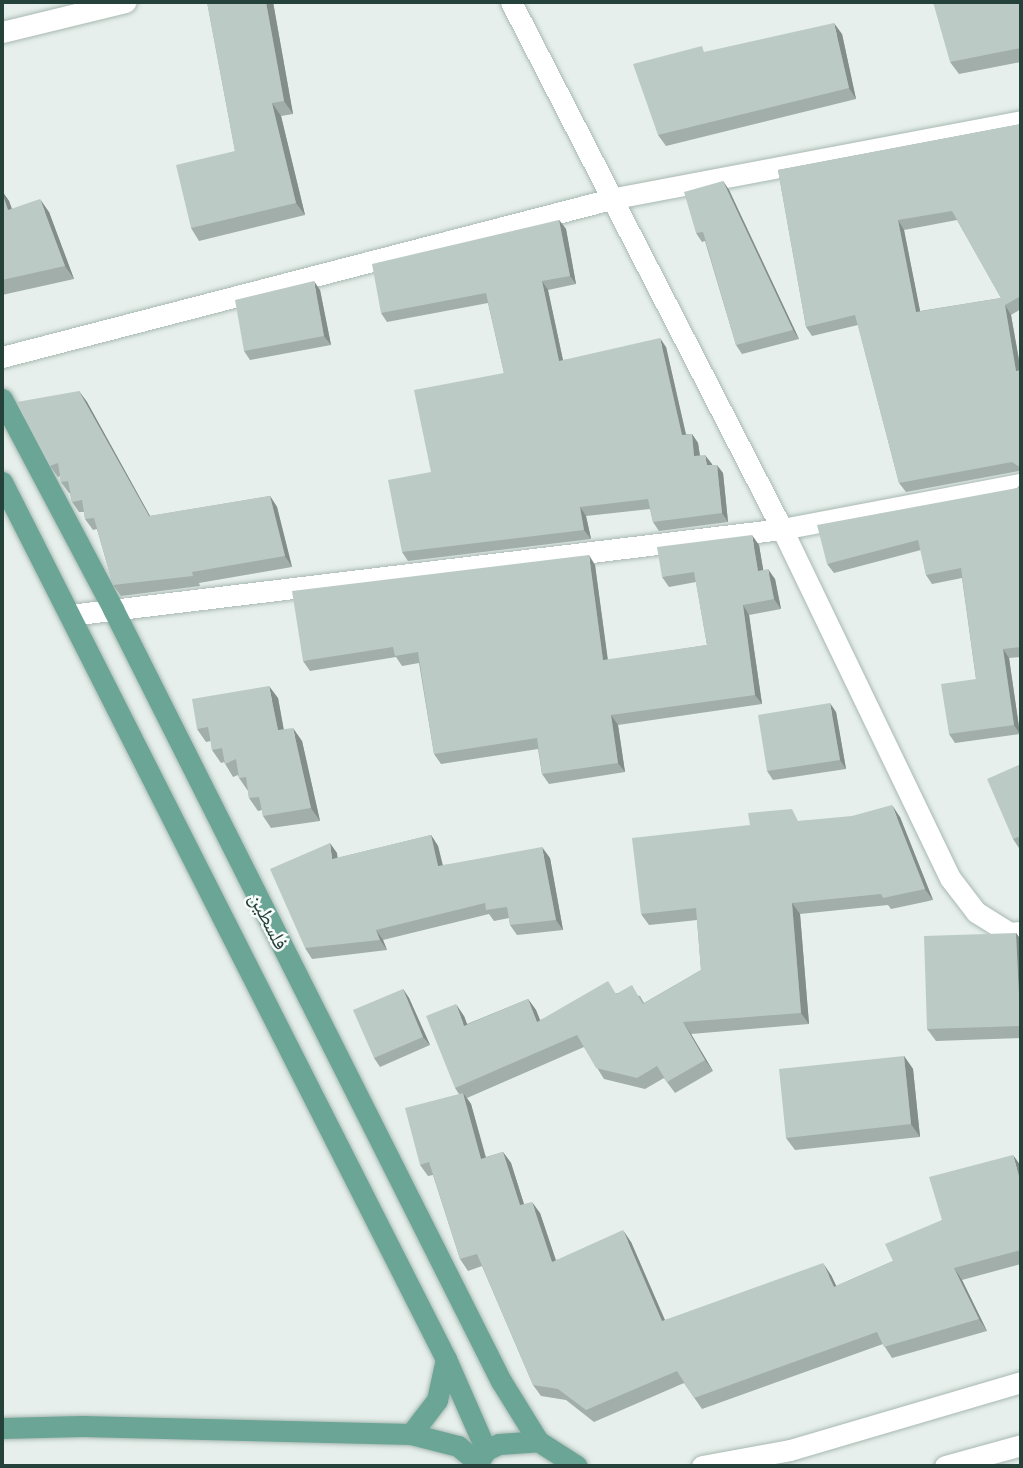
<!DOCTYPE html>
<meta charset="utf-8">
<style>
body{margin:0}
#map{position:relative;width:1023px;height:1468px;overflow:hidden;background:#e6efeb;font-family:Karla,"Noto Naskh Arabic",sans-serif}
div>[style]{position:absolute}
.roads{filter:drop-shadow(0 0 2px #a8b8b2) drop-shadow(0 0 2px #a8b8b2)}
.minor>*{height:21px;margin:-10.5px;padding:0 10.5px;transform-origin:10.5px;border-radius:10.5px;background:#fff}
.major>*{height:21px;margin:-10.5px;padding:0 10.5px;transform-origin:10.5px;border-radius:10.5px;background:#6aa596}
.wall>*{inset:0;background:#a1aea9}
.shaded-wall>*{inset:0;background:#838d89}
.building>*{inset:0;background:#bbcac4}
span{translate:-50% -50%;white-space:nowrap;text-align:center;line-height:1.15;-webkit-text-stroke:5px #f7fbf9;paint-order:stroke}
.street-label{font-size:21px;color:#24423a}
.frame{position:absolute;inset:0;border:4px solid #24423a;pointer-events:none}
</style>
<div id="map">
<div class="roads">
<div class="minor">
<div style="left:511px;top:2px;width:593px;rotate:62.79deg"></div>
<div style="left:782px;top:529px;width:387px;rotate:64.3deg"></div>
<div style="left:950px;top:878px;width:43px;rotate:52.6deg"></div>
<div style="left:976px;top:912px;width:39px;rotate:32deg"></div>
<div style="left:1009px;top:933px;width:12px;rotate:-5deg"></div>
<div style="left:2px;top:32px;width:127px;rotate:-13.7deg"></div>
<div style="left:2px;top:357px;width:633px;rotate:-14.54deg"></div>
<div style="left:615px;top:198px;width:413px;rotate:-10.7deg"></div>
<div style="left:70px;top:615px;width:717px;rotate:-6.89deg"></div>
<div style="left:782px;top:529px;width:243px;rotate:-10.7deg"></div>
<div style="left:702px;top:1466px;width:89px;rotate:-10.3deg"></div>
<div style="left:790px;top:1450px;width:241px;rotate:-16.4deg"></div>
<div style="left:945px;top:1466px;width:79px;rotate:-15.4deg"></div>
</div>
<div class="major">
<div style="left:2px;top:399px;width:238px;rotate:62.1deg"></div>
<div style="left:113px;top:609px;width:864px;rotate:63.32deg"></div>
<div style="left:501px;top:1381px;width:70px;rotate:58.3deg"></div>
<div style="left:2px;top:482px;width:983px;rotate:63.15deg"></div>
<div style="left:446px;top:1359px;width:99px;rotate:66.3deg"></div>
<div style="left:2px;top:1428px;width:80px;rotate:-1.4deg"></div>
<div style="left:82px;top:1426px;width:329px;rotate:1.4deg"></div>
<div style="left:411px;top:1434px;width:49px;rotate:14.3deg"></div>
<div style="left:458px;top:1446px;width:26px;rotate:40deg"></div>
<div style="left:411px;top:1434px;width:43px;rotate:-52.6deg"></div>
<div style="left:437px;top:1400px;width:42px;rotate:-77.6deg"></div>
<div style="left:479px;top:1461px;width:13px;rotate:-58deg"></div>
<div style="left:486px;top:1450px;width:14px;rotate:-25deg"></div>
<div style="left:499px;top:1444px;width:39px;rotate:-4deg"></div>
<div style="left:538px;top:1441px;width:46px;rotate:32.7deg"></div>
</div>
</div>
<div class="wall">
<div style="clip-path:polygon(207px 2px,273px 2px,293px 114px,281px 116px,305px 215px,199px 241px,191px 228px,235px 151px)"></div>
<div style="clip-path:polygon(1021px 2px,1021px 62px,959px 74px,950px 62px)"></div>
<div style="clip-path:polygon(842px 34px,856px 99px,666px 146px,658px 135px,706px 52px)"></div>
<div style="clip-path:polygon(evenodd,1021px 124px,1021px 309px,1011px 315px,1021px 370px,1021px 473px,1019px 471px,906px 492px,899px 483px,858px 325px,812px 336px,806px 327px,778px 170px,1021px 124px,957px 220px,1001px 298px,920px 311px,904px 230px,957px 220px)"></div>
<div style="clip-path:polygon(723px 181px,729px 190px,799px 339px,742px 354px,736px 345px,705px 241px,702px 242px,696px 233px)"></div>
<div style="clip-path:polygon(2px 191px,9px 201px,12px 209px,49px 212px,74px 279px,2px 295px)"></div>
<div style="clip-path:polygon(559px 220px,566px 229px,576px 284px,548px 290px,563px 360px,666px 347px,686px 434px,692px 434px,698px 443px,700px 455px,723px 473px,728px 522px,659px 531px,653px 522px,650px 509px,586px 516px,591px 539px,408px 561px,402px 552px,431px 472px,504px 373px,488px 303px,387px 322px,381px 313px)"></div>
<div style="clip-path:polygon(320px 290px,331px 345px,250px 360px,244px 351px)"></div>
<div style="clip-path:polygon(79px 391px,87px 402px,150px 516px,270px 496px,277px 507px,292px 567px,199px 583px,200px 586px,121px 596px,113px 585px,97px 529px,93px 530px,85px 519px,84px 512px,79px 512px,72px 502px,70px 493px,69px 493px,61px 482px,60px 476px,58px 477px,50px 466px)"></div>
<div style="clip-path:polygon(1021px 484px,1021px 657px,1009px 658px,1020px 734px,955px 743px,949px 734px,976px 679px,962px 578px,932px 584px,926px 575px,921px 550px,834px 573px,827px 564px,1017px 488px)"></div>
<div style="clip-path:polygon(759px 545px,763px 570px,775px 579px,781px 609px,749px 615px,762px 704px,618px 725px,625px 772px,549px 784px,542px 774px,538px 749px,441px 764px,434px 754px,419px 663px,402px 666px,396px 657px,310px 671px,303px 661px,595px 565px,608px 660px,707px 645px,696px 582px,669px 587px,662px 577px)"></div>
<div style="clip-path:polygon(278px 698px,284px 730px,302px 741px,320px 821px,271px 828px,263px 816px,262px 810px,258px 811px,249px 798px,248px 791px,239px 778px,238px 775px,233px 777px,224px 762px,221px 763px,212px 750px,211px 741px,206px 742px,197px 729px)"></div>
<div style="clip-path:polygon(836px 712px,846px 769px,773px 780px,767px 771px)"></div>
<div style="clip-path:polygon(1021px 764px,1021px 847px,1019px 848px,1013px 839px)"></div>
<div style="clip-path:polygon(900px 817px,933px 900px,891px 909px,888px 905px,800px 914px,809px 1024px,691px 1034px,713px 1071px,675px 1093px,664px 1078px,645px 1089px,604px 1079px,584px 1047px,467px 1098px,471px 1104px,486px 1157px,503px 1152px,511px 1163px,524px 1204px,540px 1213px,556px 1260px,631px 1242px,665px 1320px,831px 1275px,836px 1286px,893px 1261px,942px 1220px,1021px 1166px,1021px 1264px,962px 1280px,987px 1331px,892px 1358px,883px 1344px,702px 1409px,684px 1383px,594px 1422px,566px 1400px,541px 1396px,533px 1385px,482px 1266px,468px 1271px,460px 1259px,433px 1175px,428px 1176px,420px 1165px,459px 1094px,455px 1088px,464px 1016px,467px 1024px,528px 999px,536px 1010px,540px 1020px,617px 993px,640px 996px,644px 1003px,701px 970px,697px 920px,649px 925px,641px 914px,800px 821px)"></div>
<div style="clip-path:polygon(431px 835px,438px 846px,443px 865px,550px 858px,563px 930px,517px 935px,510px 925px,509px 918px,494px 921px,489px 914px,383px 940px,387px 950px,312px 959px,305px 948px,337px 853px,337px 858px)"></div>
<div style="clip-path:polygon(1016px 933px,1021px 940px,1021px 1038px,936px 1041px,927px 1029px)"></div>
<div style="clip-path:polygon(403px 989px,409px 998px,430px 1045px,380px 1067px,374px 1058px)"></div>
<div style="clip-path:polygon(904px 1056px,913px 1069px,920px 1137px,795px 1150px,786px 1138px)"></div>
</div>
<div class="shaded-wall">
<div style="clip-path:polygon(266px 2px,273px 2px,293px 114px,284px 101px)"></div>
<div style="clip-path:polygon(834px 23px,842px 34px,856px 99px,849px 88px)"></div>
<div style="clip-path:polygon(272px 103px,281px 116px,305px 215px,296px 203px)"></div>
<div style="clip-path:polygon(723px 181px,729px 190px,799px 339px,793px 330px)"></div>
<div style="clip-path:polygon(2px 191px,9px 201px,17px 223px,8px 210px)"></div>
<div style="clip-path:polygon(40px 199px,49px 212px,74px 279px,65px 266px)"></div>
<div style="clip-path:polygon(559px 220px,566px 229px,576px 284px,570px 276px)"></div>
<div style="clip-path:polygon(898px 220px,904px 230px,922px 321px,916px 312px)"></div>
<div style="clip-path:polygon(314px 281px,320px 290px,331px 345px,324px 336px)"></div>
<div style="clip-path:polygon(542px 281px,548px 290px,565px 370px,559px 361px)"></div>
<div style="clip-path:polygon(1005px 305px,1011px 315px,1021px 373px,1016px 371px)"></div>
<div style="clip-path:polygon(660px 338px,666px 347px,688px 444px,682px 435px)"></div>
<div style="clip-path:polygon(79px 391px,87px 402px,156px 527px,149px 516px)"></div>
<div style="clip-path:polygon(692px 434px,698px 443px,701px 465px,694px 456px)"></div>
<div style="clip-path:polygon(705px 455px,712px 464px,713px 474px,707px 465px)"></div>
<div style="clip-path:polygon(717px 465px,723px 473px,728px 522px,722px 513px)"></div>
<div style="clip-path:polygon(270px 496px,277px 507px,292px 567px,285px 556px)"></div>
<div style="clip-path:polygon(580px 507px,586px 516px,591px 539px,584px 530px)"></div>
<div style="clip-path:polygon(752px 535px,759px 545px,765px 580px,758px 571px)"></div>
<div style="clip-path:polygon(589px 555px,595px 565px,609px 670px,603px 660px)"></div>
<div style="clip-path:polygon(768px 569px,775px 579px,781px 609px,774px 599px)"></div>
<div style="clip-path:polygon(743px 605px,749px 615px,762px 704px,755px 695px)"></div>
<div style="clip-path:polygon(1003px 649px,1009px 658px,1020px 734px,1014px 725px)"></div>
<div style="clip-path:polygon(269px 686px,278px 698px,286px 743px,278px 730px)"></div>
<div style="clip-path:polygon(830px 703px,836px 712px,846px 769px,840px 760px)"></div>
<div style="clip-path:polygon(611px 715px,618px 725px,625px 772px,618px 763px)"></div>
<div style="clip-path:polygon(293px 728px,302px 741px,320px 821px,311px 808px)"></div>
<div style="clip-path:polygon(892px 805px,900px 817px,933px 900px,925px 889px)"></div>
<div style="clip-path:polygon(431px 835px,438px 846px,445px 876px,438px 866px)"></div>
<div style="clip-path:polygon(330px 843px,337px 853px,339px 870px,332px 859px)"></div>
<div style="clip-path:polygon(542px 847px,550px 858px,563px 930px,556px 920px)"></div>
<div style="clip-path:polygon(792px 903px,800px 914px,809px 1024px,801px 1013px)"></div>
<div style="clip-path:polygon(376px 930px,383px 940px,387px 950px,380px 940px)"></div>
<div style="clip-path:polygon(1016px 933px,1021px 940px,1021px 1000px,1019px 996px)"></div>
<div style="clip-path:polygon(403px 989px,409px 998px,430px 1045px,423px 1037px)"></div>
<div style="clip-path:polygon(528px 999px,536px 1010px,545px 1033px,537px 1022px)"></div>
<div style="clip-path:polygon(456px 1004px,464px 1016px,472px 1037px,464px 1026px)"></div>
<div style="clip-path:polygon(683px 1022px,691px 1034px,713px 1071px,705px 1060px)"></div>
<div style="clip-path:polygon(904px 1056px,913px 1069px,920px 1137px,911px 1124px)"></div>
<div style="clip-path:polygon(463px 1093px,471px 1104px,489px 1170px,481px 1159px)"></div>
<div style="clip-path:polygon(503px 1152px,511px 1163px,528px 1217px,520px 1205px)"></div>
<div style="clip-path:polygon(1013px 1155px,1021px 1166px,1021px 1183px)"></div>
<div style="clip-path:polygon(532px 1202px,540px 1213px,560px 1273px,552px 1262px)"></div>
<div style="clip-path:polygon(623px 1230px,631px 1242px,670px 1332px,662px 1321px)"></div>
<div style="clip-path:polygon(823px 1263px,831px 1275px,842px 1298px,834px 1287px)"></div>
<div style="clip-path:polygon(954px 1268px,962px 1280px,987px 1331px,979px 1319px)"></div>
</div>
<div class="building">
<div style="clip-path:polygon(207px 2px,266px 2px,284px 101px,272px 103px,296px 203px,191px 228px,176px 165px,235px 151px)"></div>
<div style="clip-path:polygon(933px 2px,1021px 2px,1021px 48px,950px 62px)"></div>
<div style="clip-path:polygon(834px 23px,849px 88px,658px 135px,633px 64px,702px 46px,704px 52px)"></div>
<div style="clip-path:polygon(evenodd,1021px 124px,1021px 296px,1005px 305px,1016px 371px,1021px 370px,1021px 468px,1012px 462px,899px 483px,855px 315px,806px 327px,778px 170px,1021px 124px,952px 211px,1001px 298px,916px 312px,898px 220px,952px 211px)"></div>
<div style="clip-path:polygon(723px 181px,793px 330px,736px 345px,703px 232px,696px 233px,684px 192px)"></div>
<div style="clip-path:polygon(2px 193px,8px 210px,40px 199px,65px 266px,2px 280px)"></div>
<div style="clip-path:polygon(559px 220px,570px 276px,542px 281px,559px 361px,660px 338px,682px 435px,692px 434px,694px 456px,705px 455px,707px 465px,717px 465px,722px 513px,653px 522px,648px 499px,580px 507px,584px 530px,402px 552px,388px 480px,431px 472px,414px 390px,504px 373px,486px 293px,381px 313px,372px 264px)"></div>
<div style="clip-path:polygon(314px 281px,324px 336px,244px 351px,235px 300px)"></div>
<div style="clip-path:polygon(79px 391px,149px 516px,270px 496px,285px 556px,192px 572px,193px 576px,113px 585px,94px 518px,85px 519px,82px 500px,72px 502px,68px 481px,61px 482px,58px 463px,50px 466px,17px 402px)"></div>
<div style="clip-path:polygon(1021px 484px,1021px 647px,1003px 649px,1014px 725px,949px 734px,941px 684px,976px 679px,961px 568px,926px 575px,918px 540px,827px 564px,817px 525px,1017px 488px)"></div>
<div style="clip-path:polygon(752px 535px,758px 571px,768px 569px,774px 599px,743px 605px,755px 695px,611px 715px,618px 763px,542px 774px,537px 738px,434px 754px,418px 652px,395px 656px,393px 647px,303px 661px,292px 591px,589px 555px,603px 660px,707px 645px,694px 572px,662px 577px,657px 547px)"></div>
<div style="clip-path:polygon(269px 686px,278px 730px,293px 728px,311px 808px,263px 816px,259px 797px,249px 798px,246px 777px,239px 778px,236px 759px,225px 764px,222px 748px,212px 750px,208px 727px,197px 729px,192px 699px)"></div>
<div style="clip-path:polygon(830px 703px,840px 760px,767px 771px,758px 715px)"></div>
<div style="clip-path:polygon(1021px 764px,1021px 836px,1013px 839px,987px 779px)"></div>
<div style="clip-path:polygon(892px 805px,925px 889px,883px 898px,881px 894px,792px 903px,801px 1013px,683px 1022px,705px 1060px,667px 1082px,657px 1066px,637px 1078px,596px 1068px,577px 1035px,455px 1088px,426px 1016px,456px 1004px,464px 1026px,528px 999px,537px 1022px,608px 981px,616px 994px,632px 985px,643px 1004px,701px 970px,696px 908px,641px 914px,632px 838px,750px 825px,748px 813px,792px 809px,798px 821px,852px 816px)"></div>
<div style="clip-path:polygon(431px 835px,438px 866px,542px 847px,556px 920px,510px 925px,507px 907px,486px 910px,485px 903px,376px 930px,380px 940px,305px 948px,270px 869px,330px 843px,332px 859px)"></div>
<div style="clip-path:polygon(1016px 933px,1019px 996px,1021px 996px,1021px 1026px,927px 1029px,924px 936px)"></div>
<div style="clip-path:polygon(403px 989px,423px 1037px,374px 1058px,353px 1010px)"></div>
<div style="clip-path:polygon(904px 1056px,911px 1124px,786px 1138px,779px 1069px)"></div>
<div style="clip-path:polygon(463px 1093px,481px 1159px,503px 1152px,520px 1205px,532px 1202px,552px 1262px,623px 1230px,662px 1321px,823px 1263px,834px 1287px,893px 1261px,885px 1244px,942px 1220px,929px 1177px,1013px 1155px,1021px 1183px,1021px 1250px,954px 1268px,979px 1319px,884px 1347px,877px 1332px,694px 1398px,677px 1371px,586px 1410px,558px 1389px,533px 1385px,477px 1254px,460px 1259px,429px 1162px,420px 1165px,405px 1108px)"></div>
</div>
<div class="street-label">
<span style="left:269px;top:921px;rotate:63deg">فلسطين</span>
</div>
<div class="frame"></div>
</div>
